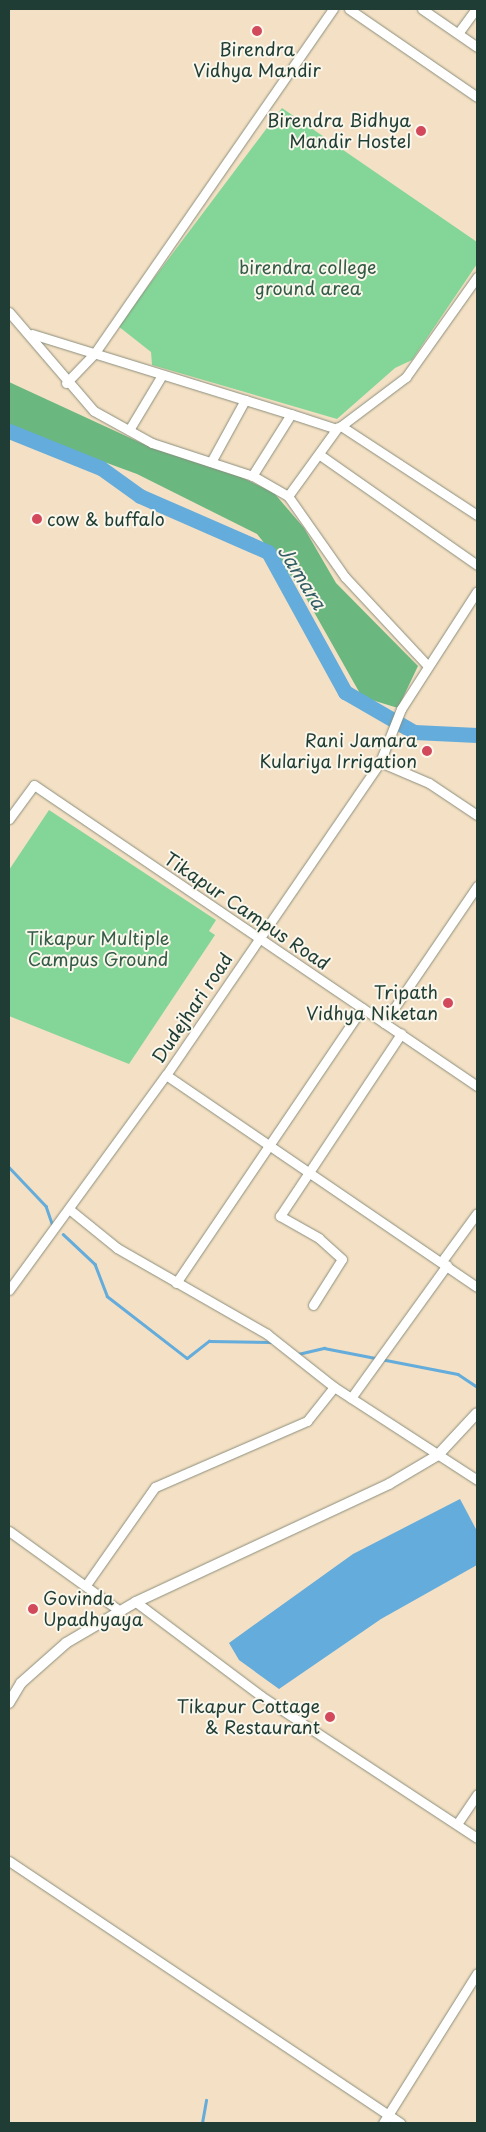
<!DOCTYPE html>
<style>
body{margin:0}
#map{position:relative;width:486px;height:2132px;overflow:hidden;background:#f4e0c4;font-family:"Playpen Sans",sans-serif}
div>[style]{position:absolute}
.green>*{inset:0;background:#84d698}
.forest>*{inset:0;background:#6bb780}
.water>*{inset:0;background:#63acdb}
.stream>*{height:2.5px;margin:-1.25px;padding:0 1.25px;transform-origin:1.25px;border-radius:1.25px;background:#63acdb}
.river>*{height:15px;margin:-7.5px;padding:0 7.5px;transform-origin:7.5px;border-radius:7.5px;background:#63acdb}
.roads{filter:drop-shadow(0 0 1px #8a8e7c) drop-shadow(0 0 1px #8a8e7c)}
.minor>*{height:9px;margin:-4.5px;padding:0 4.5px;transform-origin:4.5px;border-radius:4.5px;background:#fff}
.major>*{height:10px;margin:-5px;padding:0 5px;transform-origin:5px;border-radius:5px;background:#fff}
.dots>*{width:14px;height:14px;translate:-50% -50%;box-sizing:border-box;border:2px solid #fbf7ec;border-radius:50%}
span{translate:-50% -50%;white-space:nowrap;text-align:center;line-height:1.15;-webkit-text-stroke:4px #fbf7ec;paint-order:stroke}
.poi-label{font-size:18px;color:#1f3d34}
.right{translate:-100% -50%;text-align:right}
.left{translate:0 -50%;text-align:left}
.park-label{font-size:18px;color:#335c48}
.street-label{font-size:18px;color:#1f3d34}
.water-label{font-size:19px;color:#335e66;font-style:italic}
.frame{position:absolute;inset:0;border:10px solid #1f3d34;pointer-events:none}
</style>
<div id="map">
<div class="green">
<div style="clip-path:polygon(282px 108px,477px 242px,477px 264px,412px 360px,395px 368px,337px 419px,152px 365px,151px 352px,118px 326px)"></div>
<div style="clip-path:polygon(49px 810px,216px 920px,209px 931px,215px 935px,129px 1064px,9px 1016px,9px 870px)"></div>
</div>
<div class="forest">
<div style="clip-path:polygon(9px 382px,152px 448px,233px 473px,274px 493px,304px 528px,336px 583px,418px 666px,398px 708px,362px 697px,301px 589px,257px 534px,137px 474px,9px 427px)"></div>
</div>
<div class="water">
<div style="clip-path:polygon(460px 1499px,477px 1531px,477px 1565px,381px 1619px,279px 1689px,239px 1660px,229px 1643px,353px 1554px)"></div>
</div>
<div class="stream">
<div style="left:9px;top:1167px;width:54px;rotate:46.5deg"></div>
<div style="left:46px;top:1206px;width:18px;rotate:71deg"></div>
<div style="left:63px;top:1234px;width:44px;rotate:43.2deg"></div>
<div style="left:95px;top:1264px;width:34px;rotate:69deg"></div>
<div style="left:107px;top:1296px;width:101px;rotate:37.8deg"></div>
<div style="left:187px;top:1358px;width:28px;rotate:-38deg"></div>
<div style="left:209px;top:1341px;width:62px;rotate:0.9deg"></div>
<div style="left:298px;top:1354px;width:27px;rotate:-13deg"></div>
<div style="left:324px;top:1348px;width:136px;rotate:11deg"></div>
<div style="left:458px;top:1374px;width:23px;rotate:34deg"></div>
<div style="left:202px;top:2123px;width:23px;rotate:-80deg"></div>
</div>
<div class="river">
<div style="left:9px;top:431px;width:99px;rotate:21.9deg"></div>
<div style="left:101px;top:468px;width:48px;rotate:35.7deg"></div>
<div style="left:140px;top:496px;width:140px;rotate:23.6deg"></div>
<div style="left:268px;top:552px;width:160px;rotate:61.2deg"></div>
<div style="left:345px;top:692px;width:80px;rotate:30.1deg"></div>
<div style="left:414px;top:732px;width:63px;rotate:2.7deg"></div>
</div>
<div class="roads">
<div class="minor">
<div style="left:349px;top:9px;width:155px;rotate:34.5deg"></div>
<div style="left:422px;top:9px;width:67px;rotate:34.6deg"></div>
<div style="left:459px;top:32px;width:29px;rotate:-54deg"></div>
<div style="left:477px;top:277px;width:123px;rotate:125.4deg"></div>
<div style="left:406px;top:377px;width:81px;rotate:143deg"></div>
<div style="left:341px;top:426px;width:163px;rotate:33.2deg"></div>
<div style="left:9px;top:312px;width:130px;rotate:49.4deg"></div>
<div style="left:94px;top:411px;width:66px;rotate:28.9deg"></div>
<div style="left:152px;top:443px;width:106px;rotate:18.1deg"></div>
<div style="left:253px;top:476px;width:40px;rotate:29.7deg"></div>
<div style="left:288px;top:496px;width:99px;rotate:54.9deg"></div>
<div style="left:345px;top:577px;width:120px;rotate:47deg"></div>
<div style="left:32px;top:334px;width:271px;rotate:17.2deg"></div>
<div style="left:66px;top:383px;width:40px;rotate:-46deg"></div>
<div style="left:94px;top:354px;width:420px;rotate:-55.3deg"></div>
<div style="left:129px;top:430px;width:64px;rotate:-59deg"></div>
<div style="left:320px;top:455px;width:192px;rotate:35deg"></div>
<div style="left:211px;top:462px;width:71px;rotate:-61.3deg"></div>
<div style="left:252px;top:476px;width:73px;rotate:-57.8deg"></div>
<div style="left:291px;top:414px;width:45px;rotate:18deg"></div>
<div style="left:288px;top:496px;width:85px;rotate:-54.1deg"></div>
<div style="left:380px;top:762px;width:53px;rotate:23.2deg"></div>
<div style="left:429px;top:783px;width:58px;rotate:33.7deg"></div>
<div style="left:9px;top:819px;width:42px;rotate:-53.7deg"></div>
<div style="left:34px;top:785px;width:536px;rotate:34.19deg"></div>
<div style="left:384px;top:1023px;width:166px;rotate:-55.8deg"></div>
<div style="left:166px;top:1075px;width:376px;rotate:34.3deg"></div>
<div style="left:69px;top:1209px;width:62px;rotate:39.1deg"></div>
<div style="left:117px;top:1248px;width:173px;rotate:29.8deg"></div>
<div style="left:267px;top:1334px;width:85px;rotate:38.3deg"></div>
<div style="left:334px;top:1387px;width:171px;rotate:33deg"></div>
<div style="left:442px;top:1261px;width:59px;rotate:-53.9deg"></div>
<div style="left:176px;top:1283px;width:332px;rotate:-55.9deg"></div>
<div style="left:9px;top:1290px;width:266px;rotate:-53.9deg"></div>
<div style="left:166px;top:1075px;width:379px;rotate:-55.6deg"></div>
<div style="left:380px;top:762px;width:57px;rotate:-68.4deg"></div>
<div style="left:401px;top:709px;width:140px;rotate:-57.2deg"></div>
<div style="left:313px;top:1305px;width:54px;rotate:-57.8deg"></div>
<div style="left:342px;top:1259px;width:31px;rotate:-138deg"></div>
<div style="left:319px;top:1238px;width:45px;rotate:-150.6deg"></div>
<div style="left:280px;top:1216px;width:219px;rotate:-56.4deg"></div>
<div style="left:351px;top:1398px;width:164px;rotate:-54.2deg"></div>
<div style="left:9px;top:1531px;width:137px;rotate:35.8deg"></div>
<div style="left:86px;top:1585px;width:120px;rotate:-54.9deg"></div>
<div style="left:155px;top:1487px;width:166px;rotate:-23.5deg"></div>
<div style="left:307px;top:1421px;width:43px;rotate:-51.5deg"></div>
<div style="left:136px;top:1602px;width:156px;rotate:36.9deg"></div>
<div style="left:261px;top:1696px;width:258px;rotate:33.3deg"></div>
<div style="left:457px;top:1824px;width:36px;rotate:-56deg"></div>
<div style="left:9px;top:1861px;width:471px;rotate:33.8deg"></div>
<div style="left:383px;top:2123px;width:177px;rotate:-57.9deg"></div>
</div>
<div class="major">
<div style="left:9px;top:1703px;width:23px;rotate:-59deg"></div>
<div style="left:21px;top:1683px;width:60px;rotate:-41.6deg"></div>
<div style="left:66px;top:1643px;width:81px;rotate:-30.4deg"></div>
<div style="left:136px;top:1602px;width:279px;rotate:-25deg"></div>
<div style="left:389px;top:1484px;width:57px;rotate:-30.6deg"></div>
<div style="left:438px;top:1455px;width:57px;rotate:-47.1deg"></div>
</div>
</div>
<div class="dots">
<div style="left:257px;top:31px;background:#d1495b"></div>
<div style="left:421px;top:131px;background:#d1495b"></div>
<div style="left:37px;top:519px;background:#d1495b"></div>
<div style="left:427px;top:751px;background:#d1495b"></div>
<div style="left:448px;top:1003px;background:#d1495b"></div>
<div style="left:33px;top:1609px;background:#d1495b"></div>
<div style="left:330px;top:1717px;background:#d1495b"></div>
</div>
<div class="poi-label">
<span style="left:257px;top:60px">Birendra<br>Vidhya Mandir</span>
<span class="right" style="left:411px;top:131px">Birendra Bidhya<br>Mandir Hostel</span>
<span class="left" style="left:47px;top:519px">cow &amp; buffalo</span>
<span class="right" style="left:417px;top:751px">Rani Jamara<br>Kulariya Irrigation</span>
<span class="right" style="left:438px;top:1003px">Tripath<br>Vidhya Niketan</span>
<span class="left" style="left:43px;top:1609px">Govinda<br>Upadhyaya</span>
<span class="right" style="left:320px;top:1717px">Tikapur Cottage<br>&amp; Restaurant</span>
</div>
<div class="park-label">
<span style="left:308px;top:278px">birendra college<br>ground area</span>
<span style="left:98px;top:949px">Tikapur Multiple<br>Campus Ground</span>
</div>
<div class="street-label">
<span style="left:247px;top:911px;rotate:34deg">Tikapur Campus Road</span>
<span style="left:192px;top:1008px;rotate:-56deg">Dudejhari road</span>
</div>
<div class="water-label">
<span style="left:302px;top:577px;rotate:58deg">Jamara</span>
</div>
<div class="frame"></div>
</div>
